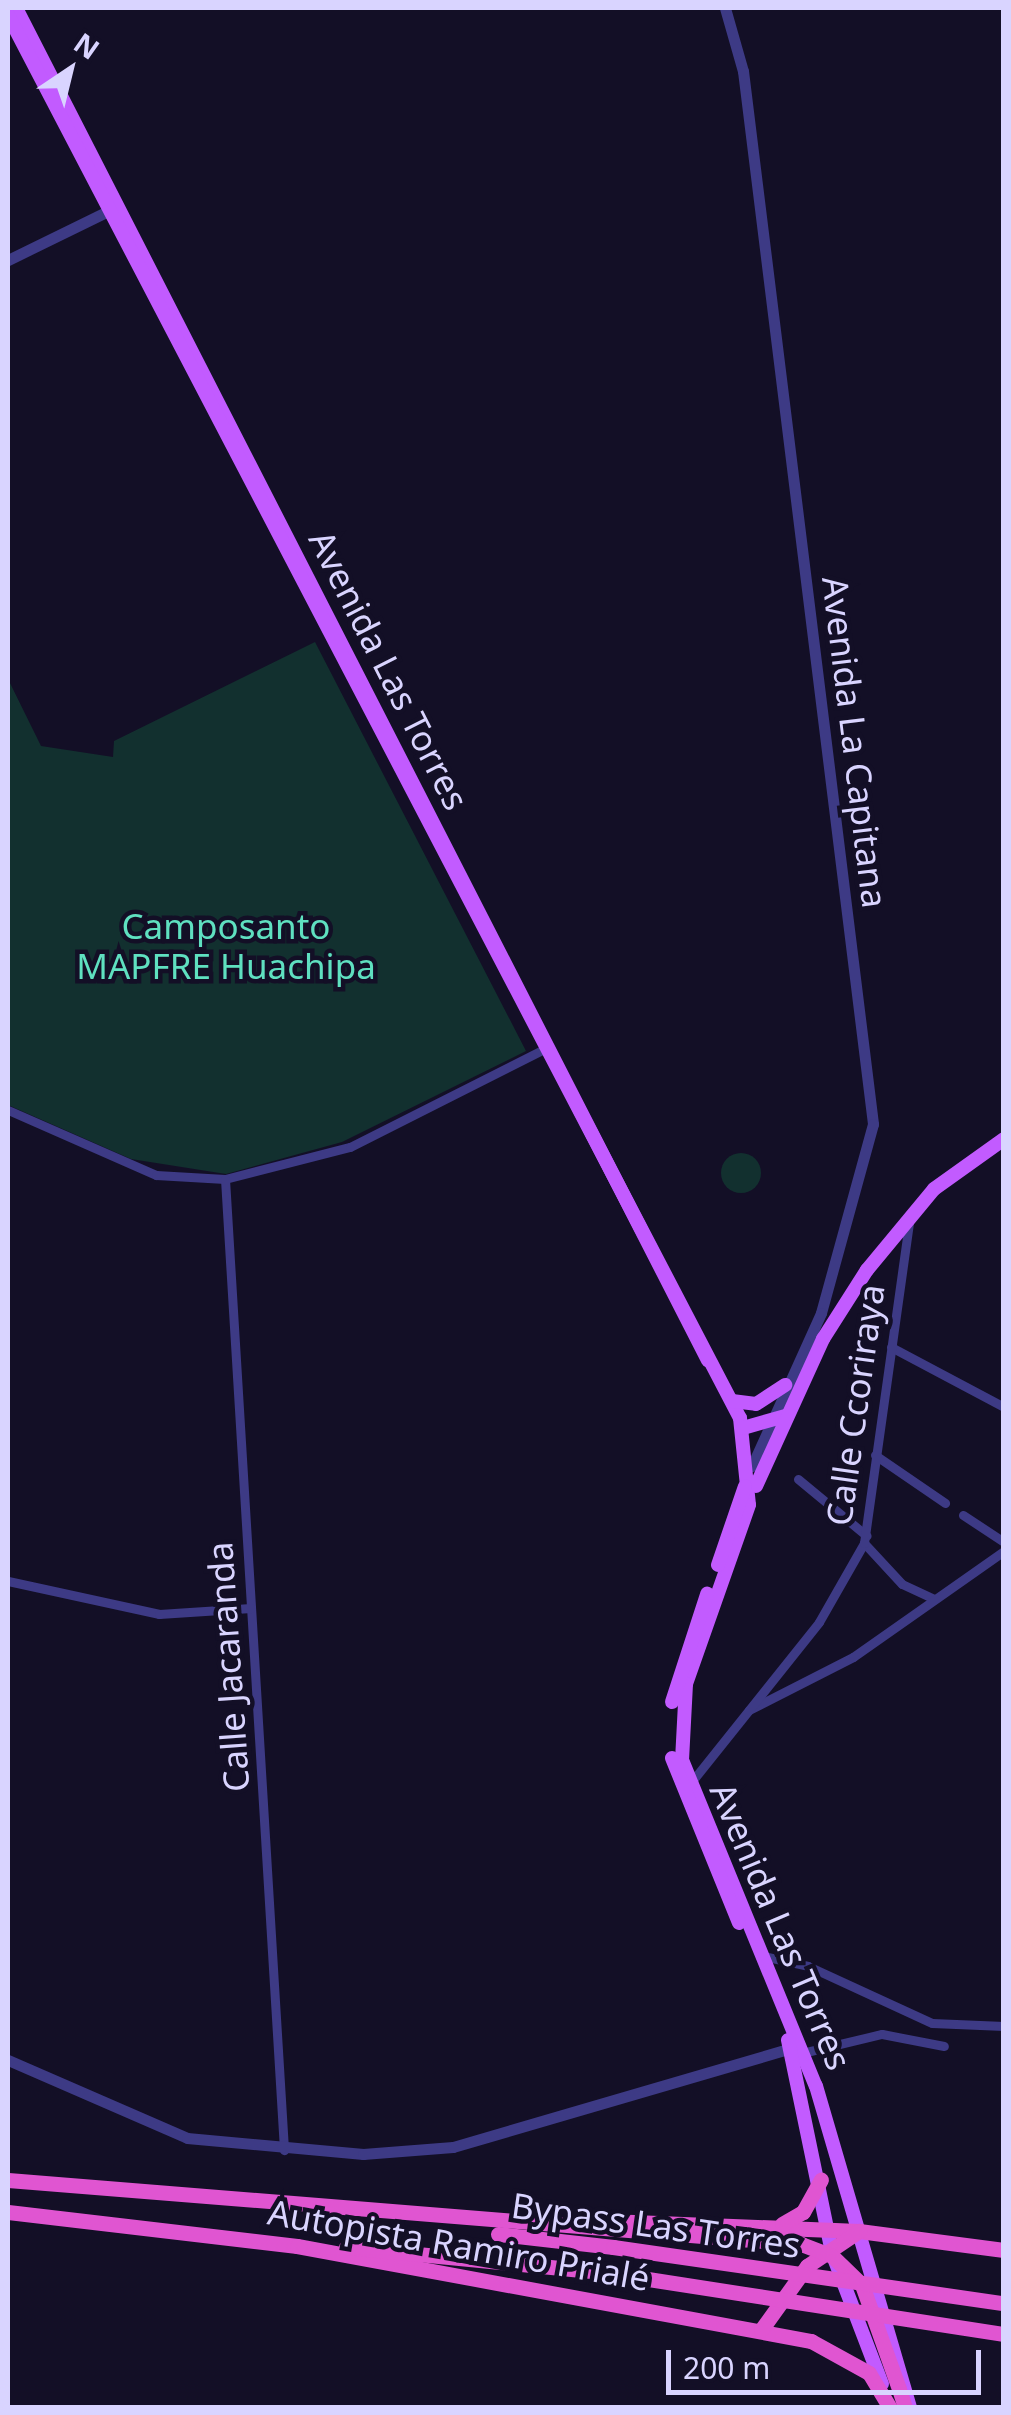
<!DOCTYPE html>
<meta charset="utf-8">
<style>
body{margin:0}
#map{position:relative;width:1011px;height:2415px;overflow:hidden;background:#130f26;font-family:"Noto Sans",sans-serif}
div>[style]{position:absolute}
.green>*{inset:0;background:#12302f}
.round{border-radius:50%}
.minor>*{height:9px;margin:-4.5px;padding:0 4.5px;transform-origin:4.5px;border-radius:4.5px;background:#3d3a85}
.tertiary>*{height:11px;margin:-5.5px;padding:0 5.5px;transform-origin:5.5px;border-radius:5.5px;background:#3d3a85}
.primary>*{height:14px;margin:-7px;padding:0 7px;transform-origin:7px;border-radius:7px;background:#c25bff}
.trunk>*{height:15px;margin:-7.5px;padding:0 7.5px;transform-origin:7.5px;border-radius:7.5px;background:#e055d1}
.trunk-bridge>*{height:15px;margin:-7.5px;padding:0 7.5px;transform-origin:7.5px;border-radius:7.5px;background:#e055d1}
span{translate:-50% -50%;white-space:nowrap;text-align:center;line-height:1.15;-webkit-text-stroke:9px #130f26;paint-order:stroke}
.street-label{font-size:35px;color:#d9d4ff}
.park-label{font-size:35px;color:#5fe0c0}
.frame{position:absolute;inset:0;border:10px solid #d9d4ff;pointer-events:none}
.north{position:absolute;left:20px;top:20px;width:100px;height:100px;-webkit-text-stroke:8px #130f26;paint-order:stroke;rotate:35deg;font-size:28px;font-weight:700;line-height:40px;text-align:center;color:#d9d4ff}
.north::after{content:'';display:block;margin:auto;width:35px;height:45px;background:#d9d4ff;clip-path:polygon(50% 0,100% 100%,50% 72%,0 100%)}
.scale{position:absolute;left:666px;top:2350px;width:315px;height:45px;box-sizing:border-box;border:5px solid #d9d4ff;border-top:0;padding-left:12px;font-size:30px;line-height:35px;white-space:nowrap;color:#d9d4ff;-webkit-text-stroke:8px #130f26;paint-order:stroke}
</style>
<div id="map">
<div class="green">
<div style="clip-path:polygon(315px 642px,526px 1051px,342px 1142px,226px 1174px,131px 1159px,8px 1105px,8px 679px,41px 746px,113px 757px,114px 741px)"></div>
<div class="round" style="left:721px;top:1153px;width:40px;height:40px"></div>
</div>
<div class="minor">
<div style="left:8px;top:1110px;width:162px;rotate:23.7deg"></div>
<div style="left:156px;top:1175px;width:69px;rotate:3.3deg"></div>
<div style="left:225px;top:1179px;width:129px;rotate:-14.4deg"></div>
<div style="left:350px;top:1147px;width:222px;rotate:-26.8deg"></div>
<div style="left:225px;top:1179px;width:973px;rotate:86.52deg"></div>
<div style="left:891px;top:1347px;width:128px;rotate:28deg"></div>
<div style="left:875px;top:1455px;width:85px;rotate:34.4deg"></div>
<div style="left:798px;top:1479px;width:89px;rotate:39.6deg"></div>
<div style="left:963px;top:1515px;width:49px;rotate:33.4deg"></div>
<div style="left:864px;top:1543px;width:56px;rotate:47.2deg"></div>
<div style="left:902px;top:1584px;width:35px;rotate:25deg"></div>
<div style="left:8px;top:1581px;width:155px;rotate:12.3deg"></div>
<div style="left:159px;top:1614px;width:92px;rotate:-3.7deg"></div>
<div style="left:749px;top:1710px;width:117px;rotate:-27deg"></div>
<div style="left:853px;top:1657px;width:184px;rotate:-35.1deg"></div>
<div style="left:689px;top:1785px;width:208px;rotate:-51.4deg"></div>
<div style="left:819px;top:1622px;width:91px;rotate:-60.3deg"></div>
<div style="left:864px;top:1543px;width:324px;rotate:-82deg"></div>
<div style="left:763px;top:1956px;width:46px;rotate:12.5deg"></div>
<div style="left:808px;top:1966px;width:136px;rotate:24.7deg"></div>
<div style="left:932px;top:2023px;width:72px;rotate:2.4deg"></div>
<div style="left:802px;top:2053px;width:82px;rotate:-13.4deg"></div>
<div style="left:882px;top:2034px;width:63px;rotate:11deg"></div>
</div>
<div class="tertiary">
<div style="left:725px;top:8px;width:66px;rotate:74.1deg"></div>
<div style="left:743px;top:71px;width:1061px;rotate:82.96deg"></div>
<div style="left:873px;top:1124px;width:196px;rotate:105.4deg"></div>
<div style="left:821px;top:1313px;width:168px;rotate:114.3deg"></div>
<div style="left:8px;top:260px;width:120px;rotate:-26.1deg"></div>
<div style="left:8px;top:2060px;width:195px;rotate:23.5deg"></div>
<div style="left:187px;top:2138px;width:177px;rotate:5.2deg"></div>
<div style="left:363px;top:2154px;width:90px;rotate:-4.4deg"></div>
<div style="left:453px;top:2147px;width:356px;rotate:-16.3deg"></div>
</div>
<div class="primary">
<div style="left:16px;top:8px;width:1519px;rotate:62.9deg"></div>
<div style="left:8px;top:15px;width:1582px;rotate:62.45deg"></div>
<div style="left:740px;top:1418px;width:87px;rotate:84.1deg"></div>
<div style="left:749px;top:1505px;width:190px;rotate:109.4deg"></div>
<div style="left:686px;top:1684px;width:76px;rotate:93deg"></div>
<div style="left:682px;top:1760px;width:352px;rotate:67.7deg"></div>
<div style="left:816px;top:2086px;width:335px;rotate:73.7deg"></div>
<div style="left:732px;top:1401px;width:24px;rotate:7deg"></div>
<div style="left:756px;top:1404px;width:35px;rotate:-33deg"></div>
<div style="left:743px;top:1428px;width:44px;rotate:-15.9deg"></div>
<div style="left:756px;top:1486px;width:162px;rotate:-65.5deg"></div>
<div style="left:823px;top:1339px;width:82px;rotate:-57.5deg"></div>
<div style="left:867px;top:1270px;width:105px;rotate:-50.4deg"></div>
<div style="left:934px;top:1189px;width:86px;rotate:-35.5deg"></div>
<div style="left:718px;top:1565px;width:83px;rotate:-71.1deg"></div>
<div style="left:672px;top:1702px;width:114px;rotate:-72deg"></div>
<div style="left:672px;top:1758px;width:178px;rotate:67.9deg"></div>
<div style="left:788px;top:2040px;width:217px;rotate:78.3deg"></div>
<div style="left:832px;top:2253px;width:140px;rotate:69.1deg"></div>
</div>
<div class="trunk">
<div style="left:8px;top:2180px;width:796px;rotate:4.61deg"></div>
<div style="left:8px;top:2212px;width:291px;rotate:6.7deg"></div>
<div style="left:297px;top:2246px;width:523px;rotate:10.47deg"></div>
<div style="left:811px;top:2341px;width:66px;rotate:28.9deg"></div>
<div style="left:869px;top:2373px;width:41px;rotate:59deg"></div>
<div style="left:609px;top:2221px;width:250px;rotate:2.3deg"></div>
<div style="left:859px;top:2231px;width:146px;rotate:7.5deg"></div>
<div style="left:782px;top:2224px;width:24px;rotate:-30deg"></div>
<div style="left:803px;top:2212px;width:37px;rotate:-61deg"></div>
<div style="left:498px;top:2234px;width:116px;rotate:6.4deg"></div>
<div style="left:346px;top:2247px;width:264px;rotate:5.6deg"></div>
<div style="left:761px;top:2330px;width:79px;rotate:-54.3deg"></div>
<div style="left:807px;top:2266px;width:63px;rotate:-33.9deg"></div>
<div style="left:899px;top:2389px;width:20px;rotate:72deg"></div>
</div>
<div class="trunk-bridge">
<div style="left:801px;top:2244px;width:33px;rotate:21deg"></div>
<div style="left:832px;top:2256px;width:42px;rotate:44deg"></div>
<div style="left:862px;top:2285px;width:110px;rotate:70.4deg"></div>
<div style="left:613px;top:2247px;width:395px;rotate:8.2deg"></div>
<div style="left:609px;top:2273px;width:400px;rotate:8.8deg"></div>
</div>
<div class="street-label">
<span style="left:389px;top:670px;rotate:63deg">Avenida Las Torres</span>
<span style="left:855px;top:742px;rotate:83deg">Avenida La Capitana</span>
<span style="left:855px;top:1405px;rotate:-82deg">Calle Ccoriraya</span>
<span style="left:228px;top:1667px;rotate:-94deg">Calle Jacaranda</span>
<span style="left:781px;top:1926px;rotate:67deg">Avenida Las Torres</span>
<span style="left:656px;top:2225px;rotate:8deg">Bypass Las Torres</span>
<span style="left:459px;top:2245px;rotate:10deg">Autopista Ramiro Prialé</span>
</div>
<div class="park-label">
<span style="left:226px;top:946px">Camposanto<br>MAPFRE Huachipa</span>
</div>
<div class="frame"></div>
<div class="north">N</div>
<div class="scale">200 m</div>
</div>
